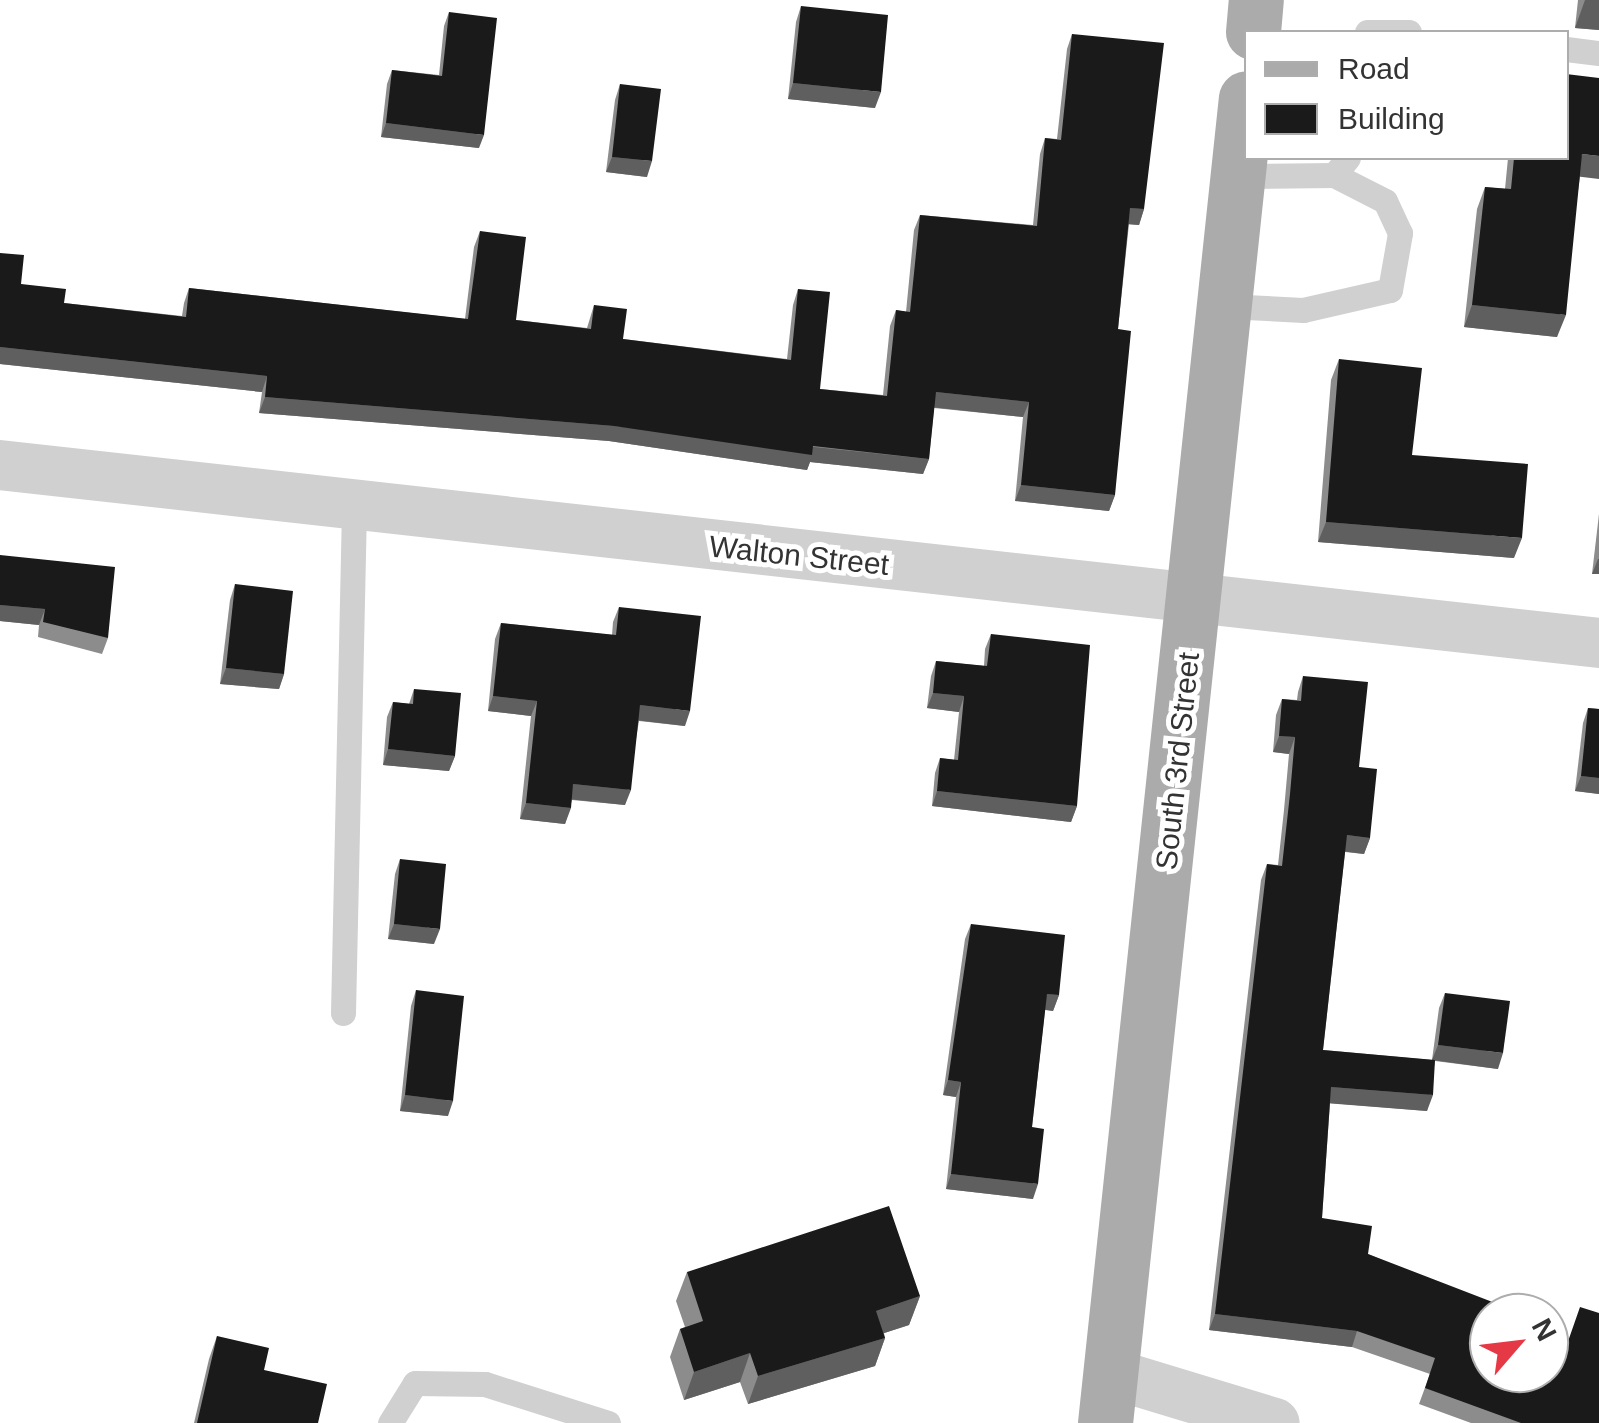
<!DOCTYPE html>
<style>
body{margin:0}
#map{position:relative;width:1599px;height:1423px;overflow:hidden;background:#fff;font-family:Helvetica,sans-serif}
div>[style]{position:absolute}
.service>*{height:25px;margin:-12.5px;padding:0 12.5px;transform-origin:12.5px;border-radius:12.5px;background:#d0d0d0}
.minor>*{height:50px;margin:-25px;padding:0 25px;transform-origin:25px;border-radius:25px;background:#d0d0d0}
.primary>*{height:55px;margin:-27.5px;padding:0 27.5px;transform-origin:27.5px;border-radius:27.5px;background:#ababab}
.wall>*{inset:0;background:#8c8c8c}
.shaded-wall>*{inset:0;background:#5f5f5f}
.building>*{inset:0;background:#1a1a1a}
span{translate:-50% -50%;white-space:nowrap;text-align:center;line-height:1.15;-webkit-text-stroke:10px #fff;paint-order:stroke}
.street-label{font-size:30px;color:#333}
.legend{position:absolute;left:1244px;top:30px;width:325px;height:130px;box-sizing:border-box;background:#fff;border:2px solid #adadad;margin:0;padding:12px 18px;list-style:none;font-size:30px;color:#333}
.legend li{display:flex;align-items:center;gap:20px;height:50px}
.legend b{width:50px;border:2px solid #adadad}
.north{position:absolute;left:1469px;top:1293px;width:100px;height:100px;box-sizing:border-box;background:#fff;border:2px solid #adadad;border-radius:50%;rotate:62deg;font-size:28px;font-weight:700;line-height:40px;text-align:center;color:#333}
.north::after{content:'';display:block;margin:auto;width:35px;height:45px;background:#e63946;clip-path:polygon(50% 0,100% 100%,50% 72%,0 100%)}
</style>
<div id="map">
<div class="service">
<div style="left:1367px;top:32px;width:42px"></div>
<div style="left:1566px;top:49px;width:33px;rotate:7deg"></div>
<div style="left:1239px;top:176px;width:95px;rotate:-0.6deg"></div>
<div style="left:1334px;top:175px;width:22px;rotate:-51deg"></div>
<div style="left:1225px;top:306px;width:78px;rotate:2.9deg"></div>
<div style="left:1303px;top:310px;width:89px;rotate:-12.9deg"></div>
<div style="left:1390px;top:290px;width:58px;rotate:-80deg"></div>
<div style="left:1400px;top:233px;width:35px;rotate:-115deg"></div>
<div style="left:1385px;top:201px;width:57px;rotate:-153deg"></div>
<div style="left:343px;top:1013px;width:506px;rotate:-88.75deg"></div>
<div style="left:390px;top:1423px;width:47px;rotate:-58deg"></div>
<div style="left:415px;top:1383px;width:70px;rotate:0.8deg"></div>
<div style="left:485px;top:1384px;width:129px;rotate:17.6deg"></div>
</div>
<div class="minor">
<div style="left:0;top:465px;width:1609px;rotate:6.35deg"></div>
<div style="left:1110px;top:1373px;width:172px;rotate:16.9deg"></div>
</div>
<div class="primary">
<div style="left:1253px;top:32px;width:32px;rotate:-85deg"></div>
<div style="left:1105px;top:1423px;width:1332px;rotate:-83.93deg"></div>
</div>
<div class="wall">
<div style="clip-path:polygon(1578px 0,1599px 0,1599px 30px,1575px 28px)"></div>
<div style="clip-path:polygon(801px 6px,875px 108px,788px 99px,796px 22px)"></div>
<div style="clip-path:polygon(449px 12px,479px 148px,381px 137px,387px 84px,392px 70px,439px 75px,444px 26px)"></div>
<div style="clip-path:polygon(1072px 34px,1144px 209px,1139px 225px,1129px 224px,1118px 329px,1115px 495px,1109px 511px,1015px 501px,1023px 417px,934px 408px,929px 459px,923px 474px,810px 462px,807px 470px,609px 441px,259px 413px,262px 392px,0 364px,0 253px,21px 284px,64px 303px,182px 316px,184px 303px,189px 288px,465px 319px,474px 247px,480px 231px,516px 320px,587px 328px,594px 305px,623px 339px,787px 359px,793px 305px,798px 289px,820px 389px,883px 395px,890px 326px,896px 310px,906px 312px,914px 230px,920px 215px,1033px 225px,1040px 154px,1045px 138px,1057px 139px,1067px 49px)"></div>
<div style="clip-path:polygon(620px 84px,647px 177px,606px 172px,615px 100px)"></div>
<div style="clip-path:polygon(1508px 158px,1566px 158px,1580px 177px,1557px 337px,1464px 327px,1477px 209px,1485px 187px,1505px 189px)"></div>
<div style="clip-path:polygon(1339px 359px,1412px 455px,1514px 558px,1318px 542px,1331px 380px)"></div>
<div style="clip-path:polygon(1599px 514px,1599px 574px,1592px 574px)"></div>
<div style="clip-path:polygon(0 555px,108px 638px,102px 654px,38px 637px,39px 625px,0 621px)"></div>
<div style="clip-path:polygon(235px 584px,284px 674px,279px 689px,220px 684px,230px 600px)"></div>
<div style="clip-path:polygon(619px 607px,685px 726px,639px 721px,625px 805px,572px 800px,565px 824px,520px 819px,531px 716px,488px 711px,495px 639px,501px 623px,612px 635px,613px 622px)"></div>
<div style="clip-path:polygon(991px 634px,1077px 806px,1071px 822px,932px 806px,935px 773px,940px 758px,954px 760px,959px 712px,927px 708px,931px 676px,936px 661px,984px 666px,985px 649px)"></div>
<div style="clip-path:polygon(1303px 676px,1359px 767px,1370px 838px,1364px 854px,1345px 852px,1323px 1050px,1432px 1060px,1439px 1008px,1445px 993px,1498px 1069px,1435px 1061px,1427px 1111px,1330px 1103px,1322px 1218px,1368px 1254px,1507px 1313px,1489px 1373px,1599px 1423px,1471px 1423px,1419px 1404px,1430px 1374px,1352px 1347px,1209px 1330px,1261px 880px,1267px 864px,1278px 865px,1284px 810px,1289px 754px,1273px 752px,1276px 715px,1282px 699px,1297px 700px,1298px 692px)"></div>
<div style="clip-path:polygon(414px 689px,455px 756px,449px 771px,383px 765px,387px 717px,393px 702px,409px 704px)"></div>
<div style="clip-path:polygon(1588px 708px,1599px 709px,1599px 794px,1575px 791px,1583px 723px)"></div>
<div style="clip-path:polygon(400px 859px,434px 944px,388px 939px,395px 874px)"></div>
<div style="clip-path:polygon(971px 924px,1059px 995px,1053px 1011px,1045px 1010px,1032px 1127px,1033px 1199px,946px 1189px,956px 1097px,943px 1095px,965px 939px)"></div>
<div style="clip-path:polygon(416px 990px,448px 1116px,400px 1111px,411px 1006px)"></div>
<div style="clip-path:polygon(687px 1272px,920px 1296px,909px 1325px,884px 1333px,885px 1338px,875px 1366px,748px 1404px,740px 1382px,684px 1400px,670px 1357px,680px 1329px,685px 1327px,676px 1301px)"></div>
<div style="clip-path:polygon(217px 1336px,264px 1370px,318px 1423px,194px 1423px,209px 1359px)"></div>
</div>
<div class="shaded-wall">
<div style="clip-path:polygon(1585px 0,1599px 0,1599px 30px,1575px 28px)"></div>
<div style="clip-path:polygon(793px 83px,881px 92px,875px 108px,788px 99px)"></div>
<div style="clip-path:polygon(386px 123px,484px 135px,479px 148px,381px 137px)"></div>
<div style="clip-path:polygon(1582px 154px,1599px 156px,1599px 179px,1574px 176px)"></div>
<div style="clip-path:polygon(612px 157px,652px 161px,647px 177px,606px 172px)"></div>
<div style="clip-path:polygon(1130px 208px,1144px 209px,1139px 225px,1125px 224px)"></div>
<div style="clip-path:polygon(1472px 305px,1566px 315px,1557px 337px,1464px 327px)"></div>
<div style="clip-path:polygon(0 347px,267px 376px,262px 392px,0 364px)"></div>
<div style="clip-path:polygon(936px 392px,1029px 402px,1023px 417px,930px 407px)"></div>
<div style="clip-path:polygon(265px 397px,614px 426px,929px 459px,923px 474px,810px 462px,807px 470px,609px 441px,259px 413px)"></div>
<div style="clip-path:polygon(1021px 485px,1115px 495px,1109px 511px,1015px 501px)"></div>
<div style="clip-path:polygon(1326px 522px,1522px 538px,1514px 558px,1318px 542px)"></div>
<div style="clip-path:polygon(1598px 559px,1599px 559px,1599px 574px,1592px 574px)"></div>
<div style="clip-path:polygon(0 605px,45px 609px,39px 625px,0 621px)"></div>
<div style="clip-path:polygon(226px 668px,284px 674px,279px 689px,220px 684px)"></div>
<div style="clip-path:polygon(933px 693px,964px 696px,959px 712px,927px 708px)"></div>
<div style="clip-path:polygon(493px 696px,537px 701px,531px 716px,488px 711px)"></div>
<div style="clip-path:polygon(640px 705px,690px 711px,685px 726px,635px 720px)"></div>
<div style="clip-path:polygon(1279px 736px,1295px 737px,1289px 754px,1273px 752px)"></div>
<div style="clip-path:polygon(388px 749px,455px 756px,449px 771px,383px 765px)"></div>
<div style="clip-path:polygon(1581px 776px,1599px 778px,1599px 794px,1575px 791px)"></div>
<div style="clip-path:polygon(573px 784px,631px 790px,625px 805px,568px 799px)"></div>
<div style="clip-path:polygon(937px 791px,1077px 806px,1071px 822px,932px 806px)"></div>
<div style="clip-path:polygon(526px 803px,571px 808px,565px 824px,520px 819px)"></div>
<div style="clip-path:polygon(1347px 835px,1370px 838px,1364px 854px,1341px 851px)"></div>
<div style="clip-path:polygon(394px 924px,440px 929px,434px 944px,388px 939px)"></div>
<div style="clip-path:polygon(1047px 994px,1059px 995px,1053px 1011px,1041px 1009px)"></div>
<div style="clip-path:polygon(1438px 1045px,1503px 1053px,1498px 1069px,1432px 1060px)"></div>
<div style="clip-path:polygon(948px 1080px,961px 1082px,956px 1097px,943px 1095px)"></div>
<div style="clip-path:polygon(1331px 1087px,1433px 1095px,1427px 1111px,1325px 1103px)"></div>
<div style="clip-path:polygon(405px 1095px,453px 1101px,448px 1116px,400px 1111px)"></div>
<div style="clip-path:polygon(951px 1174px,1038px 1184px,1033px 1199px,946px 1189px)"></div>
<div style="clip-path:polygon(920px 1296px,909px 1325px,866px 1339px,876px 1311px)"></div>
<div style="clip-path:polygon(1215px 1314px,1357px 1331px,1352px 1347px,1209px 1330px)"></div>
<div style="clip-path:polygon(885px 1338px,875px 1366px,748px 1404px,758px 1376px)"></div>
<div style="clip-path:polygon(750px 1353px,740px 1382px,684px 1400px,694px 1372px)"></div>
</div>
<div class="building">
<div style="clip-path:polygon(801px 6px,888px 15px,881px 92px,793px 83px)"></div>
<div style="clip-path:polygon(449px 12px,497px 18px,484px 135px,386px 123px,392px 70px,442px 76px)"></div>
<div style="clip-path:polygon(1072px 34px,1164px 43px,1144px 209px,1130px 208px,1118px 329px,1131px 331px,1115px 495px,1021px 485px,1029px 402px,936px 392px,929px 459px,813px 446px,812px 455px,614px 426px,265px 397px,267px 376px,0 347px,0 253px,24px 255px,21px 284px,66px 289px,64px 303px,186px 317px,189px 288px,468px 319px,480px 231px,526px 237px,516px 320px,591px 329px,594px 305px,627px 309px,623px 339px,791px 360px,798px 289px,830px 292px,820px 389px,887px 396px,896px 310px,910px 312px,920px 215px,1037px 226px,1045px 138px,1061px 140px)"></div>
<div style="clip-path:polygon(1566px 74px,1599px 78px,1599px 156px,1582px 154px,1566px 315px,1472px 305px,1485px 187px,1511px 189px,1514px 158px,1566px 158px)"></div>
<div style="clip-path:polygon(620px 84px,661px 89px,652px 161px,612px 157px)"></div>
<div style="clip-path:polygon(1339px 359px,1422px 368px,1412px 455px,1528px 464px,1522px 538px,1326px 522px)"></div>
<div style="clip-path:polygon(0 555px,115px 567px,108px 638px,43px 622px,45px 609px,0 605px)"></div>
<div style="clip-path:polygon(235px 584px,293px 591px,284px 674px,226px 668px)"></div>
<div style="clip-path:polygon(619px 607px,701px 616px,690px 711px,640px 705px,631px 790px,573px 784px,571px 808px,526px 803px,537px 701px,493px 696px,501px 623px,616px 635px)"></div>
<div style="clip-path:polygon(991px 634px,1090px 645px,1077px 806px,937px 791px,940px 758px,958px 760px,964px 696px,933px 693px,936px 661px,987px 666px)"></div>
<div style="clip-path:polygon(1303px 676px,1368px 682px,1359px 767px,1377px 769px,1370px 838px,1347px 835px,1323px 1050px,1435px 1060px,1433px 1095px,1331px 1087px,1322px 1218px,1372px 1226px,1368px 1254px,1508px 1308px,1507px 1313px,1489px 1313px,1489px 1373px,1549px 1373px,1549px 1344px,1565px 1350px,1580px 1307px,1599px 1313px,1599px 1423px,1521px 1423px,1425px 1388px,1435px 1358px,1357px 1331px,1215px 1314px,1267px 864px,1282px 866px,1290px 794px,1295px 737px,1279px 736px,1282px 699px,1301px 701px)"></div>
<div style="clip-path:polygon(414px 689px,461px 693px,455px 756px,388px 749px,393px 702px,413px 704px)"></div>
<div style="clip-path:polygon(1588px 708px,1599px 709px,1599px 778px,1581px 776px)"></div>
<div style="clip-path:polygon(400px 859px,446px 864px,440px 929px,394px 924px)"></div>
<div style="clip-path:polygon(971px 924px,1065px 935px,1059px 995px,1047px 994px,1032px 1127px,1044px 1129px,1038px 1184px,951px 1174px,961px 1082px,948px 1080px)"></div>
<div style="clip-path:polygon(416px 990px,464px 996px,453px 1101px,405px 1095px)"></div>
<div style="clip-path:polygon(1445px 993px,1510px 1001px,1503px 1053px,1438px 1045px)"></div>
<div style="clip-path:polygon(889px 1206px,920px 1296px,876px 1311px,885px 1338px,758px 1376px,750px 1353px,694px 1372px,680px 1329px,703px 1321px,687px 1272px)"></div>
<div style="clip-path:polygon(217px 1336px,269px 1348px,264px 1370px,327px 1384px,318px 1423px,197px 1423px)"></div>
</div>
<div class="street-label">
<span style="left:799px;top:556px;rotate:6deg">Walton Street</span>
<span style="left:1178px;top:761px;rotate:-84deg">South 3rd Street</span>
</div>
<ul class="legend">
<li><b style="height:12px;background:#ababab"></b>Road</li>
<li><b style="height:28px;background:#1a1a1a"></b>Building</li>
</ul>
<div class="north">N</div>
</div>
